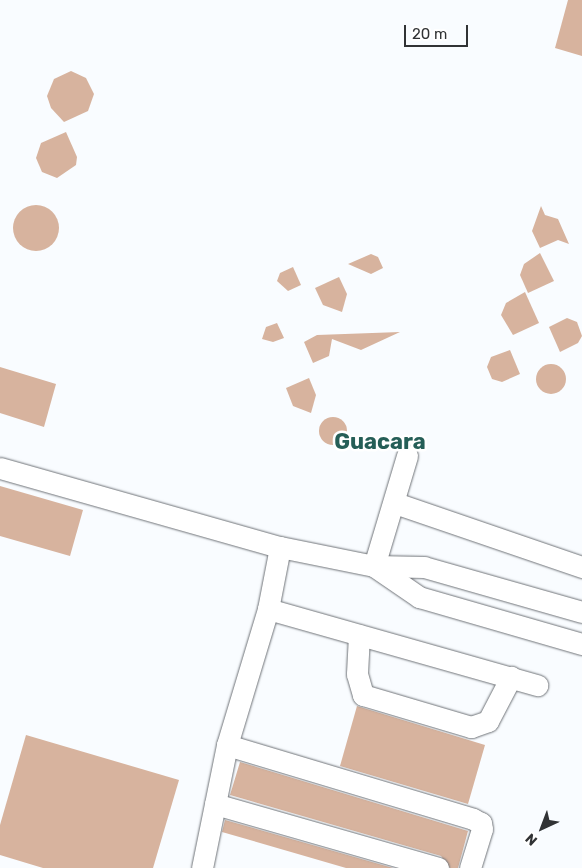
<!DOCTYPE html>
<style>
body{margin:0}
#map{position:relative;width:582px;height:868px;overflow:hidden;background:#f9fcff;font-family:Rubik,sans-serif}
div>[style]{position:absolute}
.building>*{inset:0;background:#d7b39e}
.round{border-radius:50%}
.roads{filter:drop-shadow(0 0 1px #6f7378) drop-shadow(0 0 1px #6f7378)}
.minor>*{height:21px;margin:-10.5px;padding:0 10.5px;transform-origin:10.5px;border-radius:10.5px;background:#fff}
span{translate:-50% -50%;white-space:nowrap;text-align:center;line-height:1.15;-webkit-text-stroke:5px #fff;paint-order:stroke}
.town-label{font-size:22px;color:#255e57;font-weight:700}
.north{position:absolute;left:517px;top:803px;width:50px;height:50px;-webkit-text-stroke:4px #fff;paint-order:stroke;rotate:223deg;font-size:14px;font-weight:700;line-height:20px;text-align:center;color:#313335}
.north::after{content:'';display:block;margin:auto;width:18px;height:22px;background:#313335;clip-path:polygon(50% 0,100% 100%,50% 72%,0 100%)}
.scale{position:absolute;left:404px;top:25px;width:64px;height:22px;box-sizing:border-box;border:2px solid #313335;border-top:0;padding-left:6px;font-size:15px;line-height:18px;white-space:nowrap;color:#313335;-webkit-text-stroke:4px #fff;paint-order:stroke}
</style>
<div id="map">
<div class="building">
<div style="clip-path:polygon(568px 0,582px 0,582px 56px,555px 48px)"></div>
<div style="clip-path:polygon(71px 71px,86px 78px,94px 94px,88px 111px,64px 122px,51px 108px,47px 96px,54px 79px)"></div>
<div style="clip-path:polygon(66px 132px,77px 157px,76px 165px,57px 178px,42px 172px,36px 158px,41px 143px)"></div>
<div class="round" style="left:13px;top:205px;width:46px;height:46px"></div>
<div style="clip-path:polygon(541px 206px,545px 215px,558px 219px,569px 244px,558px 240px,540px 248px,532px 231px)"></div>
<div style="clip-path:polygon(540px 253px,554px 281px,528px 293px,520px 275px,524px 264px)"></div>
<div style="clip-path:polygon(371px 254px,378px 257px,383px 268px,371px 274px,348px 264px)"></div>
<div style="clip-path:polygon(293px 267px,301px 285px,288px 291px,277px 281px,280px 273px)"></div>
<div style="clip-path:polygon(339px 277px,347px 294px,342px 312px,323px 305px,315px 288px)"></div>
<div style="clip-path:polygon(525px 292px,539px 323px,513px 335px,501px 315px,506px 303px)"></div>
<div style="clip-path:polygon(567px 318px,577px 322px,582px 336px,578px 343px,560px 352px,549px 327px)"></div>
<div style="clip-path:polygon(277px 323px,284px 338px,273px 342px,262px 339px,266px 327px)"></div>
<div style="clip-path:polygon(400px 332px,361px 350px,332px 339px,329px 356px,313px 363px,304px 342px,317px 335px)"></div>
<div style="clip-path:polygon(510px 350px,520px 374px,502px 382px,492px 379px,487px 367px,491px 357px)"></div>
<div class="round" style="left:536px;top:364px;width:30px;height:30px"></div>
<div style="clip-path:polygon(0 367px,56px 384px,44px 427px,0 413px)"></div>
<div style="clip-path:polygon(309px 378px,316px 395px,311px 413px,293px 406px,286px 388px)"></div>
<div class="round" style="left:319px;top:417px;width:28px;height:28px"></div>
<div style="clip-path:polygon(0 486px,83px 510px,70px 556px,0 536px)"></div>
<div style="clip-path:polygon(357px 706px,485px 745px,468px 804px,340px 766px)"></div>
<div style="clip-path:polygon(26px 735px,179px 780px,153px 868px,43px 868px,0 855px,0 825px)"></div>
<div style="clip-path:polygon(240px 762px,468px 831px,458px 868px,450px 868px,441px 856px,230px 795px)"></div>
<div style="clip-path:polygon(225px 820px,393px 868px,346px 868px,222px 832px)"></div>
</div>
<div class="roads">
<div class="minor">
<div style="left:0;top:468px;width:291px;rotate:15.8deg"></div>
<div style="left:280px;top:547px;width:96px;rotate:11.4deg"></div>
<div style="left:374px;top:566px;width:50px;rotate:1.1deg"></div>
<div style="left:424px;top:567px;width:164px;rotate:15.9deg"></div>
<div style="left:395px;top:503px;width:198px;rotate:18.9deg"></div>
<div style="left:374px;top:566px;width:55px;rotate:34.6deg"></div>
<div style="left:419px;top:597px;width:170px;rotate:16.1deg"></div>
<div style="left:374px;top:566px;width:115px;rotate:-73.3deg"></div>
<div style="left:268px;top:609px;width:280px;rotate:15.8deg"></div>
<div style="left:359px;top:635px;width:39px;rotate:93deg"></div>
<div style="left:357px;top:674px;width:22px;rotate:74deg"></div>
<div style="left:363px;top:695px;width:113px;rotate:16.5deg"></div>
<div style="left:471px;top:727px;width:18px;rotate:-19deg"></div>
<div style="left:488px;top:721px;width:50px;rotate:-62.4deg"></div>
<div style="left:227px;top:745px;width:257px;rotate:16.7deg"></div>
<div style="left:473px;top:819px;width:9px;rotate:27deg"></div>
<div style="left:481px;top:823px;width:6px;rotate:81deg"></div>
<div style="left:482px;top:829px;width:41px;rotate:107.1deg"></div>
<div style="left:215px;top:804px;width:232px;rotate:16deg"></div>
<div style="left:202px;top:868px;width:126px;rotate:-78.5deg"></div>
<div style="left:227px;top:745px;width:142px;rotate:-73.2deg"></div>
<div style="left:268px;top:609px;width:63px;rotate:-79deg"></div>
</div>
</div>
<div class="town-label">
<span style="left:380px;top:442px">Guacara</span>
</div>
<div class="north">N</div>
<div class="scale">20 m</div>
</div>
